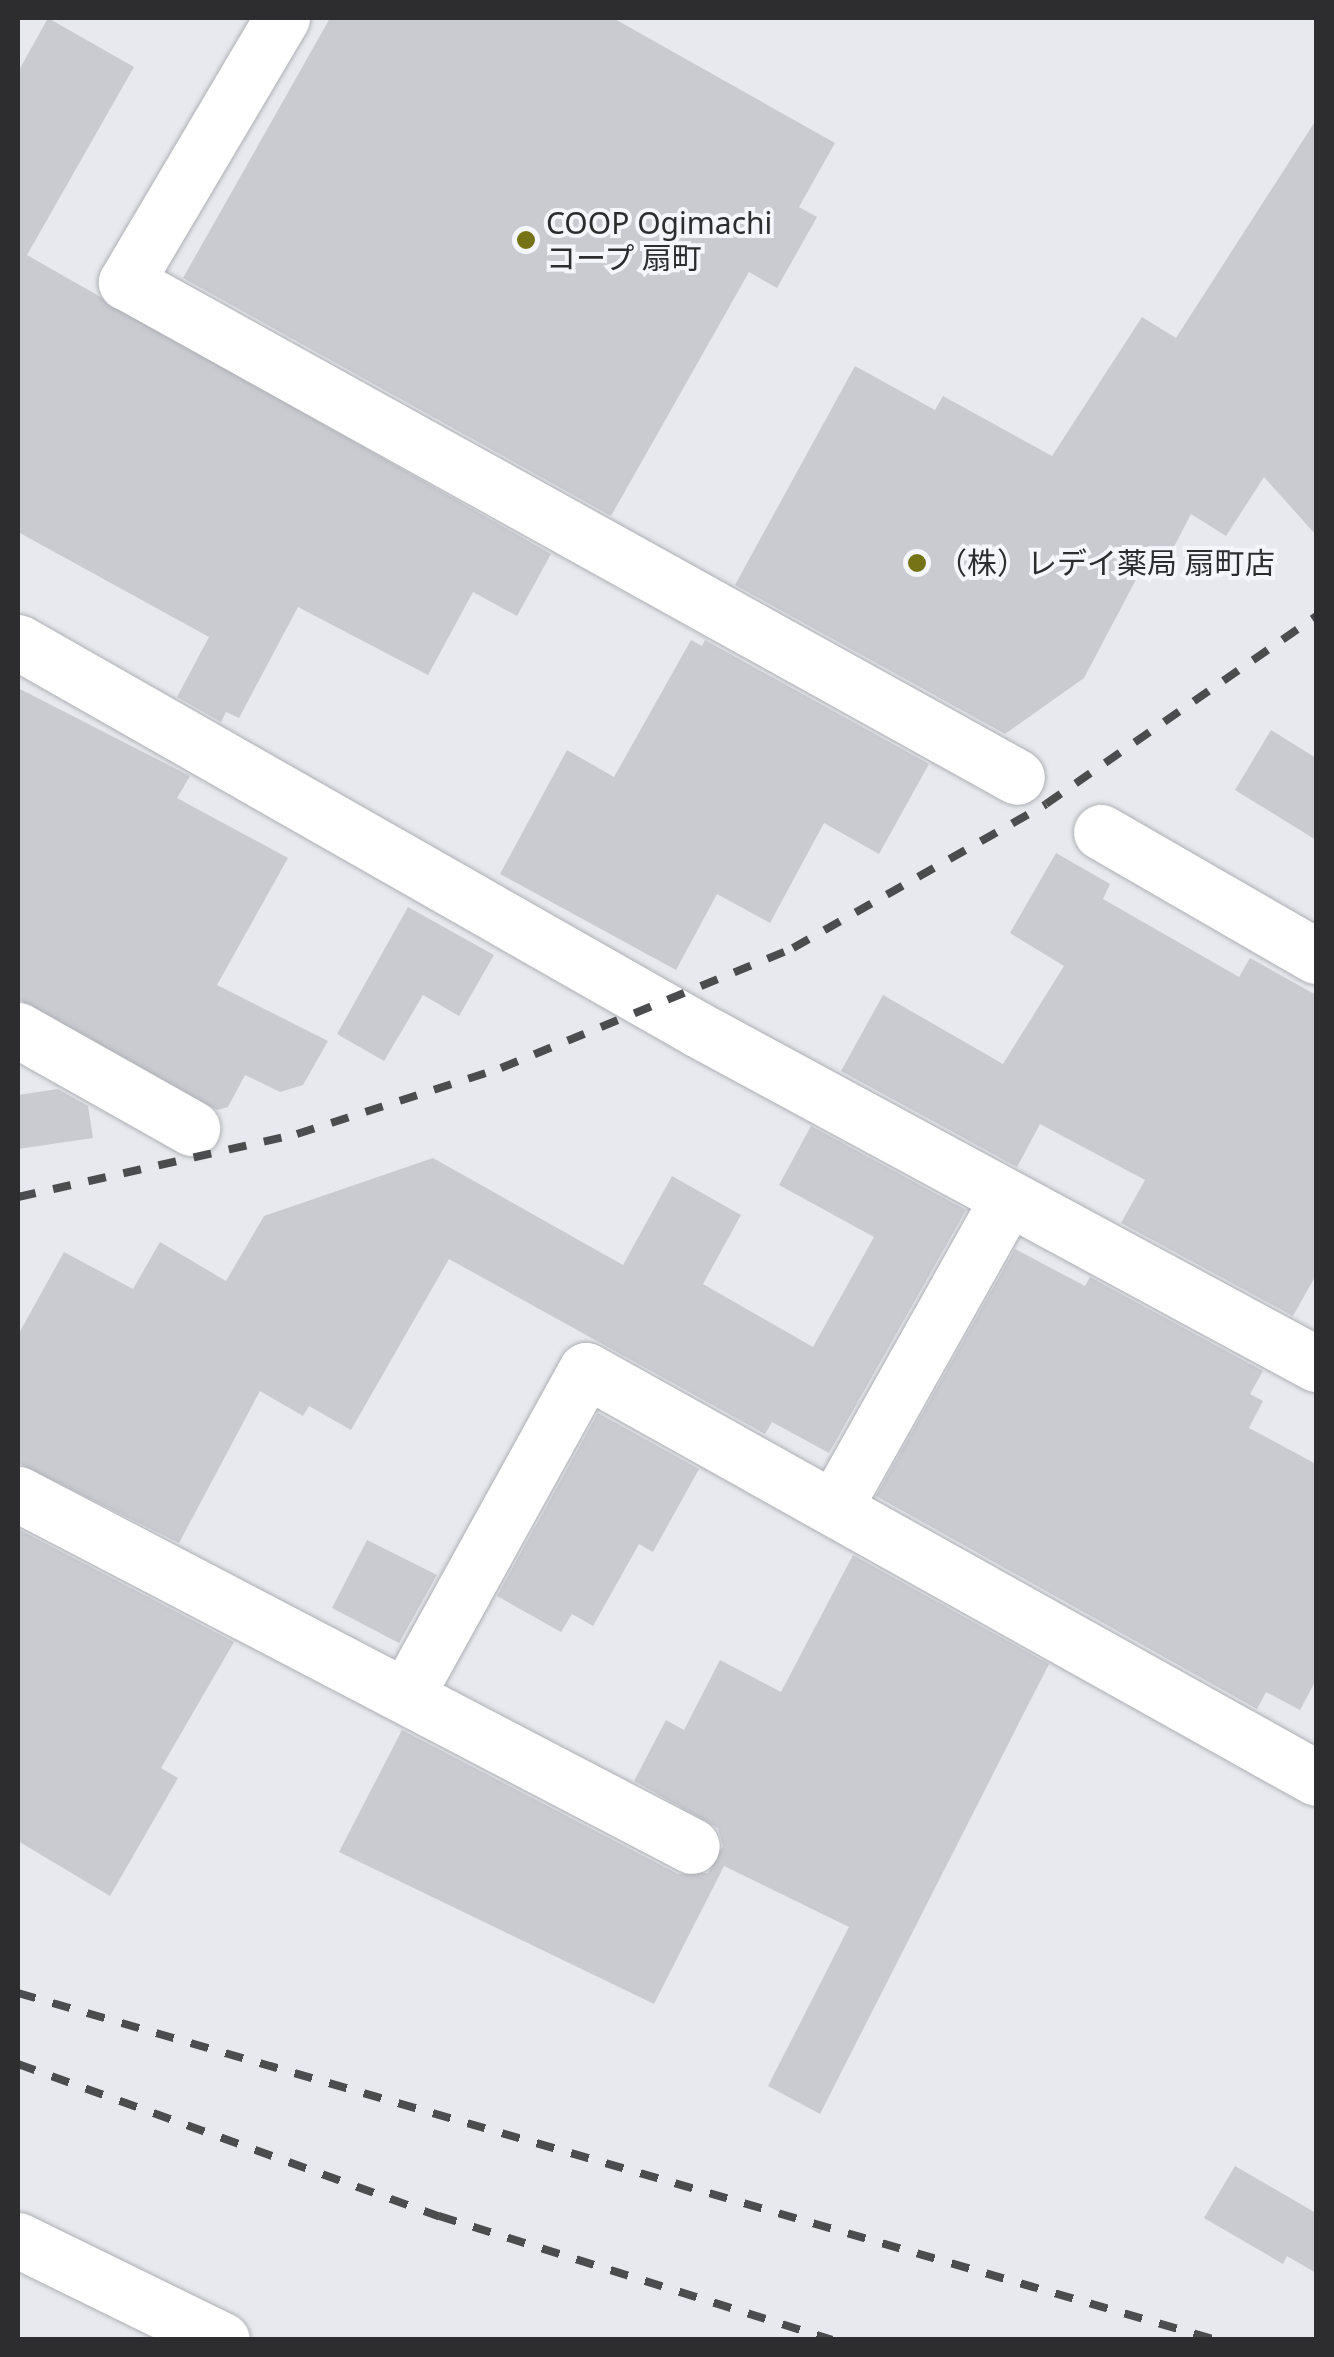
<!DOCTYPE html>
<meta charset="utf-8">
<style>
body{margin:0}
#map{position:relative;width:1334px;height:2357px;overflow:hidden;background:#e7e9ee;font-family:"Noto Sans","Noto Sans JP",sans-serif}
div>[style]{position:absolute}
.building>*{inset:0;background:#c9cbd1}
.roads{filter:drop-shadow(0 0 2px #adafb4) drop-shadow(0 0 2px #adafb4)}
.street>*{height:55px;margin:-27.5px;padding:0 27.5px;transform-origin:27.5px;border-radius:27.5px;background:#fff}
.rail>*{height:8px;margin-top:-4px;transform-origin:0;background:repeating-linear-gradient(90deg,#4b4c4e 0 18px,transparent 0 36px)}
.dots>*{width:28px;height:28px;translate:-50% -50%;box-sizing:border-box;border:5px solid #f4f6fc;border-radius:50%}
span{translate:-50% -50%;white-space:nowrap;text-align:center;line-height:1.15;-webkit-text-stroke:8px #f4f6fc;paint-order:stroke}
.poi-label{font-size:30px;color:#2d2d2f}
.left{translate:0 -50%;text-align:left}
.frame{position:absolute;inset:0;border:20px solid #2d2d2f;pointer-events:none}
</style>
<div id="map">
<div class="building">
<div style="clip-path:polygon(48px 18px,134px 67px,27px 255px,551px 554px,517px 616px,473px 592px,428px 675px,298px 607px,239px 718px,226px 712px,221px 722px,177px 697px,209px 637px,18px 532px,18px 72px)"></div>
<div style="clip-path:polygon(330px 18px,613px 18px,835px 143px,799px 207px,817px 217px,777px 288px,749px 272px,611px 516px,183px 278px)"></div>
<div style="clip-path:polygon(1316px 120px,1316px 535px,1264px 477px,1226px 536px,1191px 514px,1165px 564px,1149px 555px,1084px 678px,1005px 734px,735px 585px,855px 366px,935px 410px,943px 396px,1052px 456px,1142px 317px,1176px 338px)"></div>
<div style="clip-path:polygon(691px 640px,702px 646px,705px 640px,929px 764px,879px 854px,824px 823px,770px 923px,717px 894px,676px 970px,500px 874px,567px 750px,614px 777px)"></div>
<div style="clip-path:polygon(18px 688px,190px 776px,177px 798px,288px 858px,217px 985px,328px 1041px,303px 1085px,280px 1092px,245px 1075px,228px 1107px,217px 1110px,18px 999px)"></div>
<div style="clip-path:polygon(1271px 730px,1316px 758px,1316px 840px,1235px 790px)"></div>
<div style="clip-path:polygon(1056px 853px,1110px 884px,1103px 899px,1239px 977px,1250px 958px,1316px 995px,1316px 1275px,1293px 1316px,1121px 1223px,1145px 1180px,1040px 1124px,1017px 1167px,841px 1071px,883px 995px,1003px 1064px,1064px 966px,1010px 933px)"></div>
<div style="clip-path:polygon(408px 907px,494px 955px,459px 1016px,423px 995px,384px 1061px,337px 1034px)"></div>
<div style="clip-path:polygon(58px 1089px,88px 1106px,93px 1138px,18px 1149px,18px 1095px)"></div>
<div style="clip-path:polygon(811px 1126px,966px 1210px,829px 1453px,772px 1422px,765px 1434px,449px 1259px,351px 1430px,309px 1406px,303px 1416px,260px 1391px,179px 1543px,18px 1463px,18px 1335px,64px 1252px,133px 1289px,160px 1242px,226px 1281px,264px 1216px,433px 1158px,623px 1265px,672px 1176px,741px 1215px,703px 1284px,813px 1347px,874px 1237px,779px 1185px)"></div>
<div style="clip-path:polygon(1015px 1249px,1085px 1286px,1090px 1277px,1263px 1371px,1250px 1394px,1263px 1401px,1249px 1428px,1316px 1464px,1316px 1680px,1300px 1710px,1266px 1692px,1257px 1709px,876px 1496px)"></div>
<div style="clip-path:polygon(598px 1413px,699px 1469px,653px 1552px,639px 1544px,593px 1626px,572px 1614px,561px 1632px,497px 1596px)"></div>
<div style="clip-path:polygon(18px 1529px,234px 1642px,161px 1768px,178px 1778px,110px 1896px,18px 1841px)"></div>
<div style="clip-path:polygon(367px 1540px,437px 1575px,399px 1643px,332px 1608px)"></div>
<div style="clip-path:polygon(853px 1555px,1049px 1664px,820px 2114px,768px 2086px,849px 1927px,724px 1866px,654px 2004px,339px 1852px,402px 1730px,678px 1874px,708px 1873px,723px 1846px,718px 1828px,634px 1781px,666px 1720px,684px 1730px,720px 1660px,781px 1692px)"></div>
<div style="clip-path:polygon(1235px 2166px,1316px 2213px,1316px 2273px,1287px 2256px,1283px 2264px,1204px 2218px)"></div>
</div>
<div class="roads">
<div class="street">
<div style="left:282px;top:18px;width:307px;rotate:120.6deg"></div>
<div style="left:126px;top:282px;width:1019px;rotate:29.05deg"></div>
<div style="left:18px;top:642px;width:782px;rotate:29.68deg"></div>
<div style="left:697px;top:1029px;width:704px;rotate:28.42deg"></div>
<div style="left:1101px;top:832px;width:248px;rotate:30deg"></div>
<div style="left:18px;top:1030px;width:200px;rotate:29.4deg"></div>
<div style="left:18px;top:1494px;width:760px;rotate:27.58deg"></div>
<div style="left:834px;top:1508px;width:353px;rotate:-60.7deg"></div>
<div style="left:407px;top:1694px;width:370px;rotate:-61.1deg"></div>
<div style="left:586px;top:1370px;width:836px;rotate:29.2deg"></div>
<div style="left:18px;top:2240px;width:227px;rotate:26.1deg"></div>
</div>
</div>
<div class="rail">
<div style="left:18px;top:1197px;width:286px;rotate:-12.7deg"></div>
<div style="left:297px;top:1134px;width:214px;rotate:-17.9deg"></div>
<div style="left:501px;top:1068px;width:316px;rotate:-22.3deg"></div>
<div style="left:793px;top:948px;width:291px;rotate:-29.6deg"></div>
<div style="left:1046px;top:804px;width:329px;rotate:-34.8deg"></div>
<div style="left:18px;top:1993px;width:1247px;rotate:16.15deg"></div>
<div style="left:18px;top:2064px;width:448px;rotate:19.9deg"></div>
<div style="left:439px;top:2216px;width:412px;rotate:17.5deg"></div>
</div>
<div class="dots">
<div style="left:526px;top:240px;background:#767316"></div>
<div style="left:917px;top:563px;background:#767316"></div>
</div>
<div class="poi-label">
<span class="left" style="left:546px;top:240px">COOP Ogimachi<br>コープ 扇町</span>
<span class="left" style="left:937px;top:563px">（株）レデイ薬局 扇町店</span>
</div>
<div class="frame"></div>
</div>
